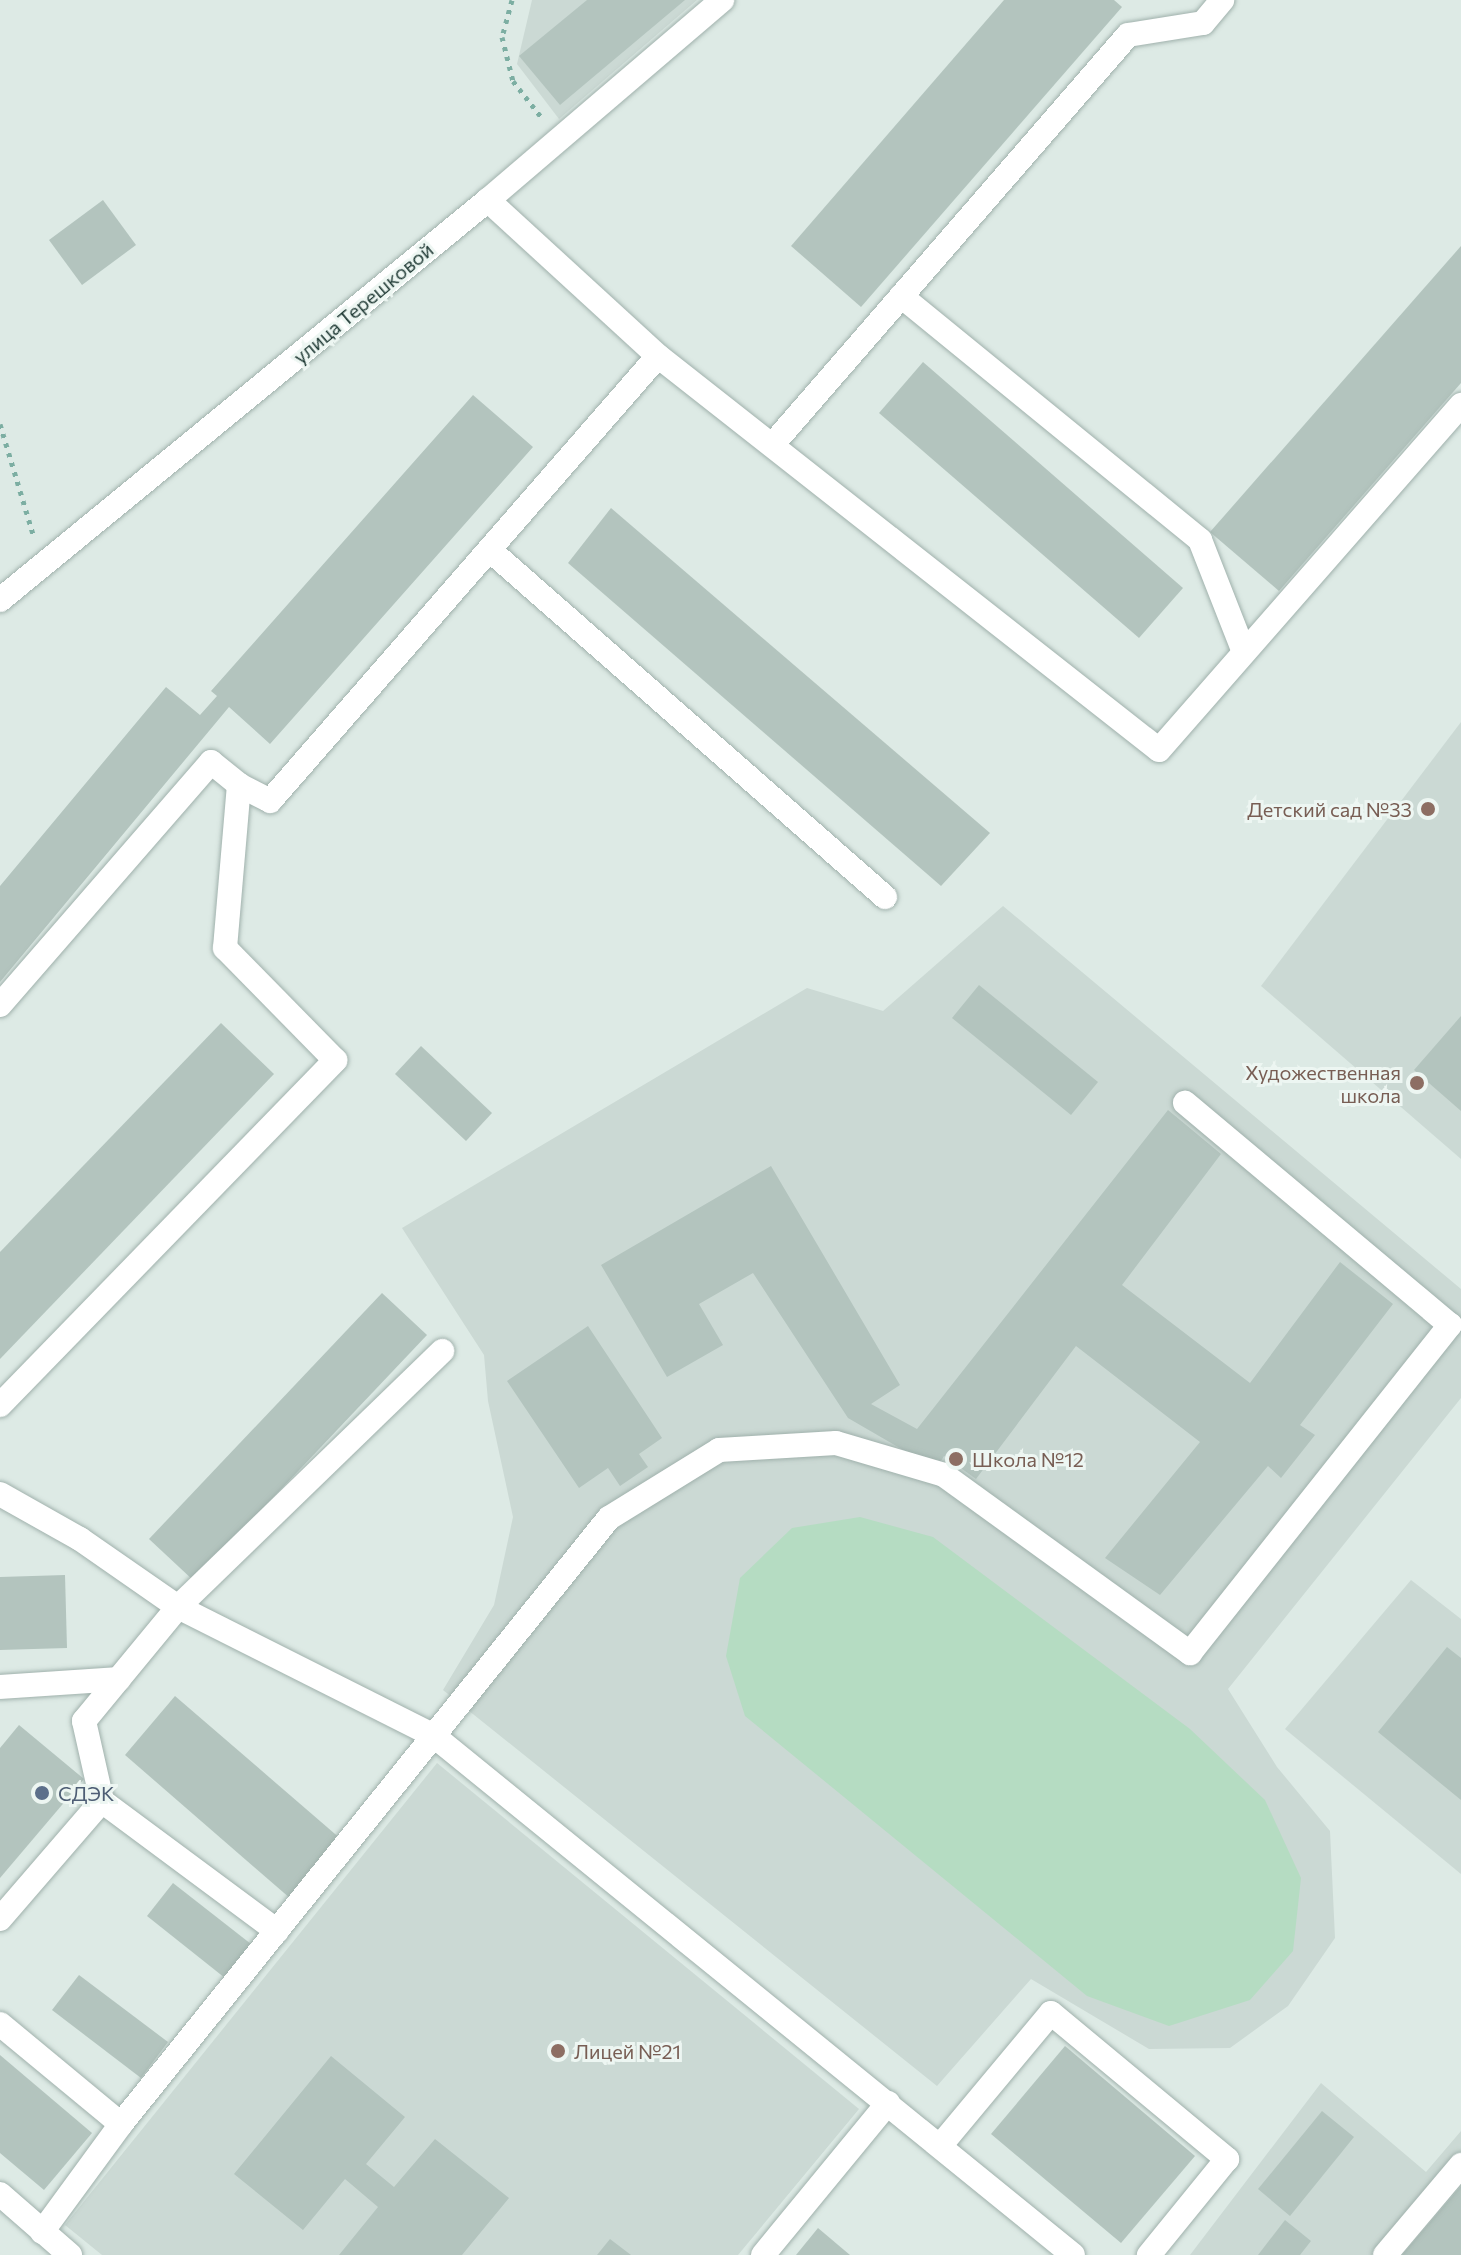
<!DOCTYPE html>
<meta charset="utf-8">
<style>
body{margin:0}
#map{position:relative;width:1461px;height:2255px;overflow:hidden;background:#ddeae5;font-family:Commissioner,sans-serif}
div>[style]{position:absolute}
.built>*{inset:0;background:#cbd9d4}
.green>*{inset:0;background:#b5dcc2}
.building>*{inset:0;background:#b3c4be}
.path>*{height:5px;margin-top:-2.5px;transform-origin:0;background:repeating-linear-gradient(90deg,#7caea2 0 4px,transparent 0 10px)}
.roads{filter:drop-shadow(0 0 2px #a0b1ac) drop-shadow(0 0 2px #a0b1ac)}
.minor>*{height:24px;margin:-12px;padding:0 12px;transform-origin:12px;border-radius:12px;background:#fff}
.dots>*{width:22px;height:22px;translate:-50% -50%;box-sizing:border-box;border:4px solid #edf6f2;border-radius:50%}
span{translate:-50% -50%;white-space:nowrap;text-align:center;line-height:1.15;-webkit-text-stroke:6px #edf6f2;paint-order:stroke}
.street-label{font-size:20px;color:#1f3934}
.education-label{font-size:20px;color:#785e54}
.right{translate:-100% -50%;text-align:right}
.left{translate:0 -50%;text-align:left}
.service-label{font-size:20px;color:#4e5e75}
</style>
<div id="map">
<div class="built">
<div style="clip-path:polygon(532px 0,697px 0,559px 119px,517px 64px)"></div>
<div style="clip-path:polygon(1461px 722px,1461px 1159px,1261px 986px)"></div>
<div style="clip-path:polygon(1003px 906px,1461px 1289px,1461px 1398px,1228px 1689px,1277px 1767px,1330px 1831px,1335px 1938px,1288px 2006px,1230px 2048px,1149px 2049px,1031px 1979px,937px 2086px,443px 1690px,494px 1605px,513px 1517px,488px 1401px,484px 1355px,402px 1228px,807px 988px,883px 1011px)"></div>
<div style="clip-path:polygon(1411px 1580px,1461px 1619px,1461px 1874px,1285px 1729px)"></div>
<div style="clip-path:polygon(437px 1763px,859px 2109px,738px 2255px,102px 2255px,65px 2225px)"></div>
<div style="clip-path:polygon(1321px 2083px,1426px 2172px,1461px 2131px,1461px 2255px,1190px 2255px)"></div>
</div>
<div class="green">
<div style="clip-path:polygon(860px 1517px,933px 1537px,1190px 1729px,1265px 1800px,1301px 1878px,1293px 1951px,1250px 2000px,1169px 2026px,1087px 1996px,745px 1716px,726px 1656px,740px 1578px,792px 1528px)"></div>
</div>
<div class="building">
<div style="clip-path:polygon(587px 0,685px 0,560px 105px,519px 56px)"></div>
<div style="clip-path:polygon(1004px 0,1114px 0,1122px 7px,861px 307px,791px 246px)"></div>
<div style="clip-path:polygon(103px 200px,136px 245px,82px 285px,49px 240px)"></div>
<div style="clip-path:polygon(1461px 246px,1461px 383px,1279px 591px,1210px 532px)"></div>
<div style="clip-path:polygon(923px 362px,1183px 588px,1139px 638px,879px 413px)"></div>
<div style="clip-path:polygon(473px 395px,533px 447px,270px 744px,229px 707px,0 982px,0 886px,166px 687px,200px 715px,217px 696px,211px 691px)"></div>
<div style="clip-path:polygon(611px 508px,990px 833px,941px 886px,568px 563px)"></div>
<div style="clip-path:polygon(979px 985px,1098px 1082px,1071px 1115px,952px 1018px)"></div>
<div style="clip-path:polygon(1461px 1016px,1461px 1111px,1414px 1070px)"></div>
<div style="clip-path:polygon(221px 1023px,274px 1074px,0 1359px,0 1252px)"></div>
<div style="clip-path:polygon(421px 1046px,492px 1113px,466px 1141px,395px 1074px)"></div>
<div style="clip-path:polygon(1168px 1110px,1221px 1154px,1122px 1285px,1250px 1383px,1340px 1262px,1393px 1304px,1300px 1425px,1315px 1435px,1281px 1478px,1268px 1466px,1160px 1595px,1105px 1558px,1200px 1442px,1076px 1346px,976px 1479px,944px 1456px,936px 1469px,848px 1418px,753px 1273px,699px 1304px,723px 1345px,667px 1377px,601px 1265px,771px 1166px,900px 1385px,871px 1404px,917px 1429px)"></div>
<div style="clip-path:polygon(382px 1293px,427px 1335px,194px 1581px,149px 1539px)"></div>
<div style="clip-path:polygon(588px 1326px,662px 1438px,639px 1454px,648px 1467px,620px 1486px,608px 1468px,579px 1488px,507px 1381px)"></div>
<div style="clip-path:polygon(65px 1575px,67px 1648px,0 1650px,0 1577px)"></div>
<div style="clip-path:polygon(1447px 1647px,1461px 1658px,1461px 1800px,1378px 1732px)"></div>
<div style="clip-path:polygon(175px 1696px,342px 1840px,291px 1899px,125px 1755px)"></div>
<div style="clip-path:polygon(19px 1725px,84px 1779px,0 1878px,0 1748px)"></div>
<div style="clip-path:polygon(173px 1883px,251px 1944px,225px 1978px,147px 1916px)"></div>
<div style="clip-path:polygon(79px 1975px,168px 2042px,141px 2078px,52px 2010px)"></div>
<div style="clip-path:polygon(1065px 2046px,1195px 2156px,1121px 2243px,991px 2134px)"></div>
<div style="clip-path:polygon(0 2055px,92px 2133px,44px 2190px,0 2153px)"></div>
<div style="clip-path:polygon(331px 2056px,405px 2117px,366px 2164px,394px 2187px,435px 2139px,509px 2198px,462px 2255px,339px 2255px,378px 2207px,345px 2179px,303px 2230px,234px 2174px)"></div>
<div style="clip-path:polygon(1322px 2111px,1354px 2137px,1290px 2216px,1258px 2189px)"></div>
<div style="clip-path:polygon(1461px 2186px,1461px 2255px,1402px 2255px)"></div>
<div style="clip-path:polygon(1285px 2220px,1311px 2241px,1300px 2255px,1258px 2255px)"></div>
<div style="clip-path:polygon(818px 2228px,850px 2255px,796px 2255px)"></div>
<div style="clip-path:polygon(610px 2239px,631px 2255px,597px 2255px)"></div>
</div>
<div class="path">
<div style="left:512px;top:0;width:38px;rotate:105deg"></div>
<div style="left:502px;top:37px;width:45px;rotate:76deg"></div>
<div style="left:513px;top:81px;width:47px;rotate:51.9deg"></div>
<div style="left:0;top:424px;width:115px;rotate:73.3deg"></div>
</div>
<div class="roads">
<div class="minor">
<div style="left:901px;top:296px;width:386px;rotate:39.2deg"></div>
<div style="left:1200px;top:540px;width:120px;rotate:68.6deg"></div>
<div style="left:658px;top:356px;width:637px;rotate:38.18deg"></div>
<div style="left:1159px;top:750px;width:459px;rotate:-48.8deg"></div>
<div style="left:774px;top:443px;width:540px;rotate:-49.05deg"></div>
<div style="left:1128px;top:35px;width:76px;rotate:-9.1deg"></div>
<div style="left:1203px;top:23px;width:30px;rotate:-50deg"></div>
<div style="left:492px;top:552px;width:523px;rotate:41.28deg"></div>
<div style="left:0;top:600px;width:631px;rotate:-39.34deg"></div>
<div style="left:488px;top:200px;width:308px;rotate:-40.5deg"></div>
<div style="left:0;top:1005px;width:322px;rotate:-49deg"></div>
<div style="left:211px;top:762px;width:36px;rotate:39deg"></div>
<div style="left:239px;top:785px;width:35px;rotate:27deg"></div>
<div style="left:270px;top:801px;width:590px;rotate:-48.91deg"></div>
<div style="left:658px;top:356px;width:231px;rotate:-137.5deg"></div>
<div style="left:0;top:1405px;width:481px;rotate:-45.8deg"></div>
<div style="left:335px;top:1060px;width:157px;rotate:-134.5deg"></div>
<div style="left:225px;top:948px;width:164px;rotate:-85.1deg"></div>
<div style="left:0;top:1494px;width:92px;rotate:29.4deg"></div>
<div style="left:80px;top:1539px;width:119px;rotate:34.8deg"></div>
<div style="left:178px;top:1607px;width:287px;rotate:26.7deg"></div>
<div style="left:434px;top:1736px;width:823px;rotate:39.08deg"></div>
<div style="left:0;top:1687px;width:119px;rotate:-3.8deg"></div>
<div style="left:0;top:1919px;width:156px;rotate:-49.2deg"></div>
<div style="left:277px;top:1931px;width:218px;rotate:-143.4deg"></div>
<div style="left:102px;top:1801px;width:82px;rotate:-102.7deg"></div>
<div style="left:84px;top:1721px;width:148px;rotate:-50.5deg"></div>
<div style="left:178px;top:1607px;width:368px;rotate:-44.1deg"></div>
<div style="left:0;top:2024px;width:157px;rotate:39.6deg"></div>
<div style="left:940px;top:2146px;width:173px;rotate:-50.2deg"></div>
<div style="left:1051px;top:2013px;width:229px;rotate:39.7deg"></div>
<div style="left:1227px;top:2159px;width:124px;rotate:129.1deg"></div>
<div style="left:0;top:2194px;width:93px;rotate:41.1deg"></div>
<div style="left:42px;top:2232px;width:134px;rotate:-53.8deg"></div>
<div style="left:121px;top:2124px;width:778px;rotate:-51.16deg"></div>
<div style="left:609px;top:1518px;width:129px;rotate:-31.7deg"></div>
<div style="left:719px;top:1450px;width:117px;rotate:-3.4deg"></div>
<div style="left:836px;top:1443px;width:113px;rotate:16.5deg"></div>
<div style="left:944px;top:1475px;width:304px;rotate:35.9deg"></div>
<div style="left:1190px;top:1653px;width:419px;rotate:-51.6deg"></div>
<div style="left:1450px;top:1325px;width:346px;rotate:-140deg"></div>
<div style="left:763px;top:2255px;width:197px;rotate:-50.6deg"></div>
<div style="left:1385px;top:2255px;width:118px;rotate:-49.8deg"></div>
</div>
</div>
<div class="dots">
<div style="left:1428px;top:809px;background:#8d6e63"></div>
<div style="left:1417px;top:1083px;background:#8d6e63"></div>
<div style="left:956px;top:1459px;background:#8d6e63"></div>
<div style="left:42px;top:1793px;background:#5c6f8a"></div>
<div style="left:558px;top:2051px;background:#8d6e63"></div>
</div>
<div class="street-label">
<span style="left:363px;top:303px;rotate:-40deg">улица Терешковой</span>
</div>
<div class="education-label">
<span class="right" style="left:1412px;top:809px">Детский сад №33</span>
<span class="right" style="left:1401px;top:1084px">Художественная<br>школа</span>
<span class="left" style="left:972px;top:1459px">Школа №12</span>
<span class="left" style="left:574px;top:2051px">Лицей №21</span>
</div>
<div class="service-label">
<span class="left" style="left:58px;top:1793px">СДЭК</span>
</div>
</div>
